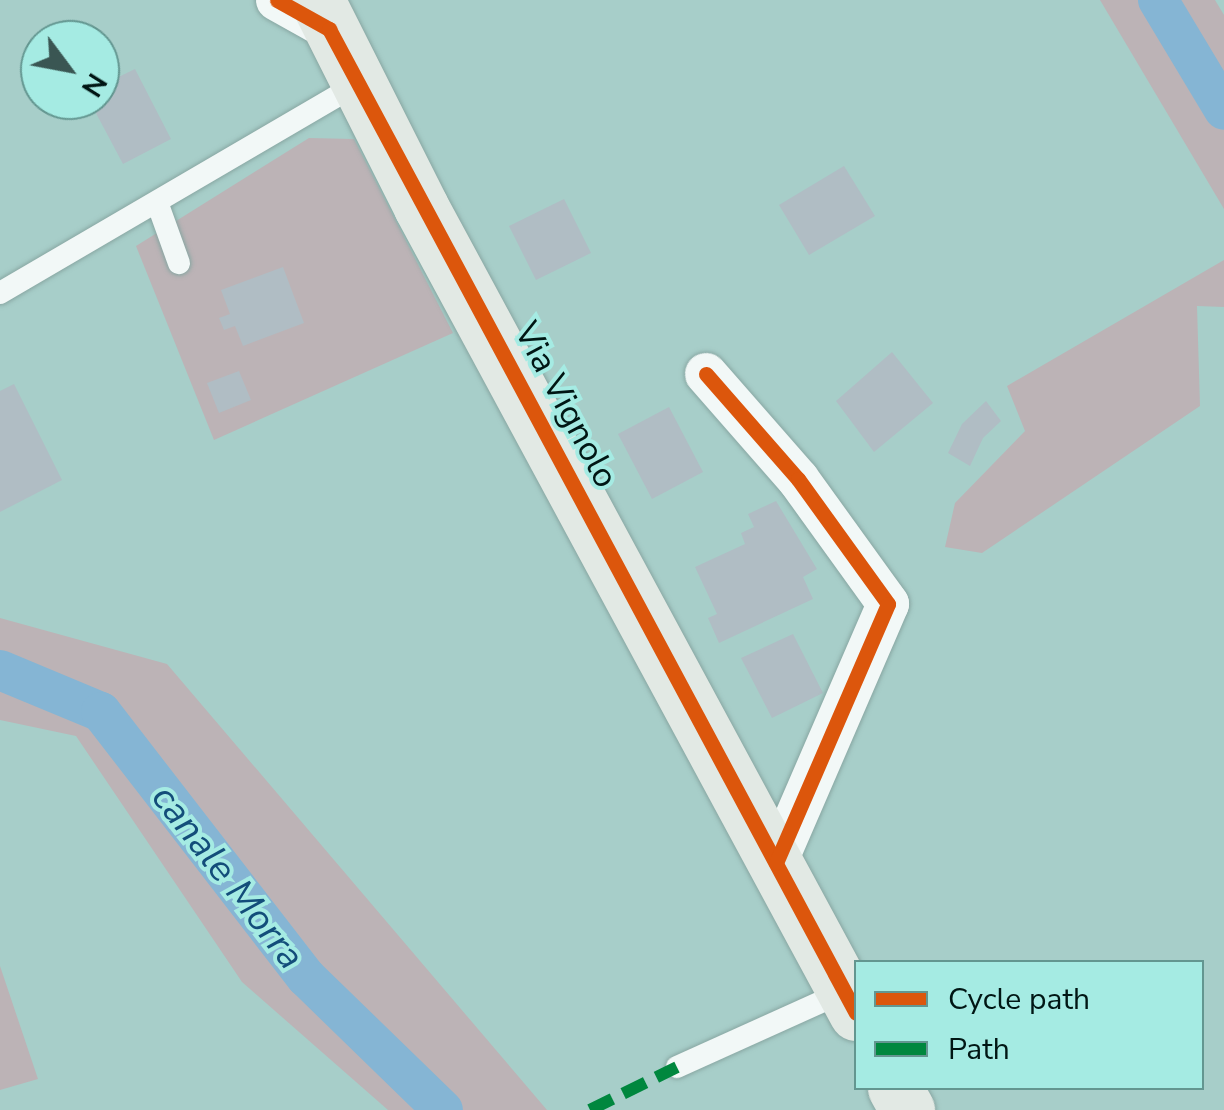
<!DOCTYPE html>
<style>
body{margin:0}
#map{position:relative;width:1224px;height:1110px;overflow:hidden;background:#a7cec9;font-family:"Nunito Sans",sans-serif}
div>[style]{position:absolute}
.green>*{inset:0;background:#bcb3b6}
.canal>*{height:40px;margin:-20px;padding:0 20px;transform-origin:20px;border-radius:20px;background:#85b5d4}
.building>*{inset:0;background:#b0bdc4}
.roads{filter:drop-shadow(0 0 2px #88a6a2) drop-shadow(0 0 2px #88a6a2)}
.service>*{height:22px;margin:-11px;padding:0 11px;transform-origin:11px;border-radius:11px;background:#f2f8f7}
.minor>*{height:42px;margin:-21px;padding:0 21px;transform-origin:21px;border-radius:21px;background:#f2f8f7}
.secondary>*{height:55px;margin:-27.5px;padding:0 27.5px;transform-origin:27.5px;border-radius:27.5px;background:#e2e9e4}
.quiet>*{height:12px;margin-top:-6px;transform-origin:0;background:repeating-linear-gradient(90deg,#00873e 0 25px,transparent 0 37px)}
.cycleway>*{height:15px;margin:-7.5px;padding:0 7.5px;transform-origin:7.5px;border-radius:7.5px;background:#dc560c}
span{translate:-50% -50%;white-space:nowrap;text-align:center;line-height:1.15;-webkit-text-stroke:8px #a5ebe3;paint-order:stroke}
.street-label{font-size:35px;color:#001614}
.water-label{font-size:38px;color:#134d7a;font-style:italic}
.legend{position:absolute;left:854px;top:960px;width:350px;height:130px;box-sizing:border-box;background:#a5ebe3;border:2px solid #639690;margin:0;padding:12px 18px;list-style:none;font-size:30px;color:#001614}
.legend li{display:flex;align-items:center;gap:20px;height:50px}
.legend b{width:50px;border:2px solid #639690}
.north{position:absolute;left:20px;top:20px;width:100px;height:100px;box-sizing:border-box;background:#a5ebe3;border:2px solid #639690;border-radius:50%;rotate:122deg;font-size:28px;font-weight:700;line-height:40px;text-align:center;color:#001614}
.north::after{content:'';display:block;margin:auto;width:35px;height:45px;background:#3a5653;clip-path:polygon(50% 0,100% 100%,50% 72%,0 100%)}
</style>
<div id="map">
<div class="green">
<div style="clip-path:polygon(1100px 0,1215px 0,1224px 15px,1224px 209px)"></div>
<div style="clip-path:polygon(309px 138px,354px 139px,453px 333px,214px 440px,136px 246px)"></div>
<div style="clip-path:polygon(1224px 260px,1224px 307px,1197px 306px,1200px 406px,982px 553px,945px 547px,955px 503px,1025px 431px,1007px 386px)"></div>
<div style="clip-path:polygon(0 618px,167px 664px,547px 1110px,388px 1110px,242px 982px,76px 736px,0 720px)"></div>
<div style="clip-path:polygon(0 966px,38px 1079px,0 1090px)"></div>
</div>
<div class="canal">
<div style="left:1158px;top:0;width:128px;rotate:59deg"></div>
<div style="left:0;top:670px;width:109px;rotate:22.6deg"></div>
<div style="left:101px;top:712px;width:335px;rotate:52.3deg"></div>
<div style="left:306px;top:977px;width:191px;rotate:44.2deg"></div>
</div>
<div class="building">
<div style="clip-path:polygon(135px 69px,171px 139px,123px 164px,89px 100px,100px 100px,100px 86px)"></div>
<div style="clip-path:polygon(844px 166px,875px 216px,809px 255px,779px 205px)"></div>
<div style="clip-path:polygon(564px 199px,591px 253px,536px 280px,509px 226px)"></div>
<div style="clip-path:polygon(283px 267px,304px 323px,243px 346px,235px 326px,224px 330px,219px 318px,230px 314px,221px 290px)"></div>
<div style="clip-path:polygon(892px 352px,933px 403px,874px 452px,836px 401px)"></div>
<div style="clip-path:polygon(239px 371px,251px 400px,219px 413px,207px 383px)"></div>
<div style="clip-path:polygon(14px 384px,62px 480px,0 512px,0 391px)"></div>
<div style="clip-path:polygon(986px 401px,1001px 421px,983px 438px,970px 466px,948px 453px,962px 424px)"></div>
<div style="clip-path:polygon(669px 407px,703px 472px,652px 499px,618px 434px)"></div>
<div style="clip-path:polygon(776px 501px,817px 569px,803px 577px,813px 599px,719px 643px,708px 618px,717px 614px,695px 567px,745px 544px,741px 533px,754px 527px,748px 514px)"></div>
<div style="clip-path:polygon(793px 634px,823px 693px,772px 718px,741px 658px)"></div>
</div>
<div class="roads">
<div class="service">
<div style="left:157px;top:202px;width:65px;rotate:70.2deg"></div>
<div style="left:0;top:293px;width:414px;rotate:-30.3deg"></div>
<div style="left:677px;top:1067px;width:184px;rotate:-24.3deg"></div>
</div>
<div class="minor">
<div style="left:277px;top:0;width:60px;rotate:29.1deg"></div>
<div style="left:706px;top:374px;width:140px;rotate:48.8deg"></div>
<div style="left:798px;top:479px;width:154px;rotate:54.2deg"></div>
<div style="left:888px;top:604px;width:282px;rotate:113.4deg"></div>
</div>
<div class="secondary">
<div style="left:317px;top:0;width:232px;rotate:63.3deg"></div>
<div style="left:421px;top:207px;width:916px;rotate:61.64deg"></div>
<div style="left:895px;top:1088px;width:25px;rotate:61deg"></div>
</div>
</div>
<div class="quiet">
<div style="left:590px;top:1110px;width:97px;rotate:-26.3deg"></div>
</div>
<div class="cycleway">
<div style="left:277px;top:0;width:60px;rotate:29.1deg"></div>
<div style="left:329px;top:29px;width:1116px;rotate:61.83deg"></div>
<div style="left:706px;top:374px;width:140px;rotate:48.8deg"></div>
<div style="left:798px;top:479px;width:154px;rotate:54.2deg"></div>
<div style="left:888px;top:604px;width:282px;rotate:113.4deg"></div>
</div>
<div class="street-label">
<span style="left:566px;top:405px;rotate:62deg">Via Vignolo</span>
</div>
<div class="water-label">
<span style="left:228px;top:877px;rotate:52deg">canale Morra</span>
</div>
<ul class="legend">
<li><b style="height:12px;background:#dc560c"></b>Cycle path</li>
<li><b style="height:12px;background:#00873e"></b>Path</li>
</ul>
<div class="north">N</div>
</div>
